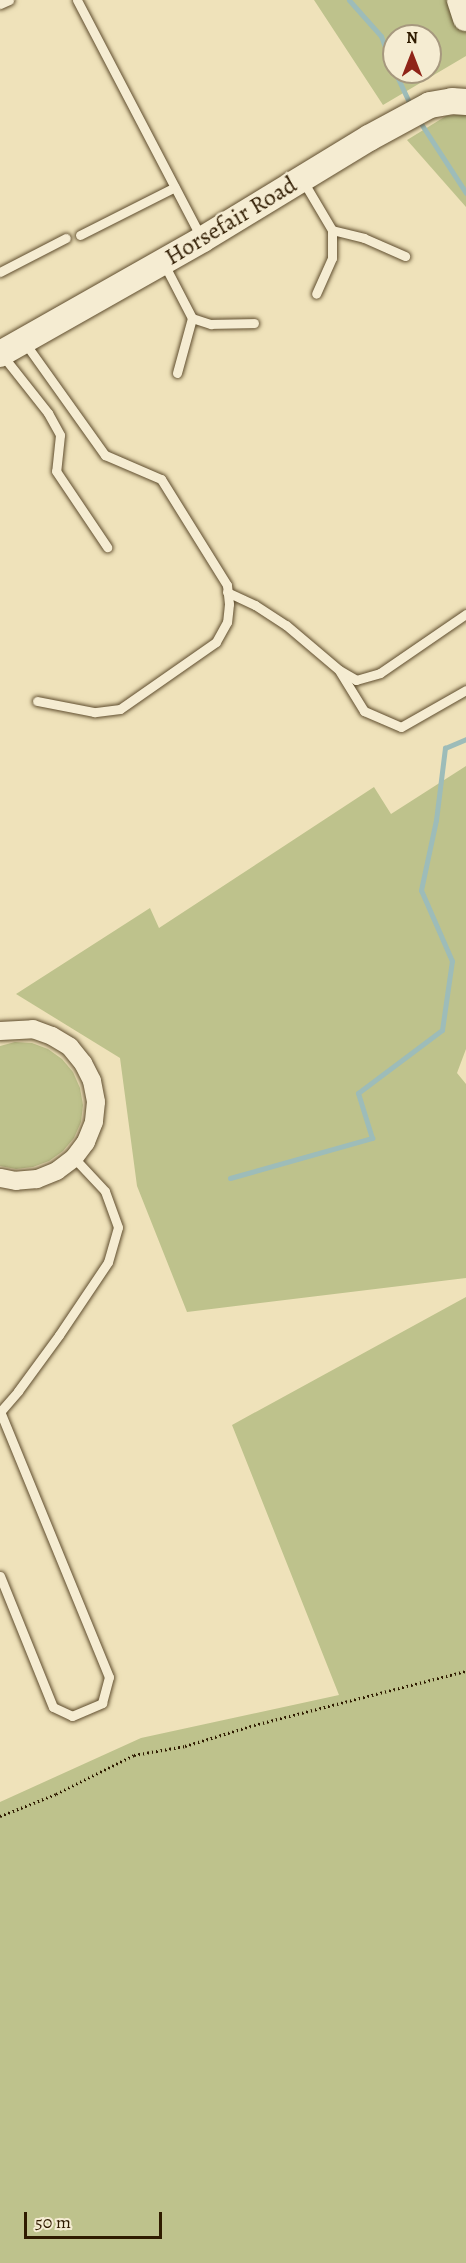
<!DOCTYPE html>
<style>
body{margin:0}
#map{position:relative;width:466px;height:2263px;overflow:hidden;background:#efe2ba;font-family:Alegreya,serif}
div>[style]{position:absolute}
.green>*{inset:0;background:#bec28c}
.stream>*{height:5px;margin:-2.5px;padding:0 2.5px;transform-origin:2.5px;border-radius:2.5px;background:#9dbcb9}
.path>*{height:3px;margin-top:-1.5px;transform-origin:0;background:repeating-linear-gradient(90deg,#2f1b00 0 1.5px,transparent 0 4.5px)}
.roads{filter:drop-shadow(0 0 2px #5f4d2e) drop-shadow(0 0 2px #5f4d2e)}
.lane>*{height:9px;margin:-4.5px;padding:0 4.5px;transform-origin:4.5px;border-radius:4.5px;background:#f5ecd2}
.street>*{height:18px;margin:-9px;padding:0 9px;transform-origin:9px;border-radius:9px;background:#f5ecd2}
.secondary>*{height:26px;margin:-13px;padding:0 13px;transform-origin:13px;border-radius:13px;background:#f5ecd2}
span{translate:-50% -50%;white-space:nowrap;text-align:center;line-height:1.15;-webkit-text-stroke:5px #f5ecd2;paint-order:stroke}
.street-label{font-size:24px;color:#2f1b00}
.north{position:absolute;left:382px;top:24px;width:60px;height:60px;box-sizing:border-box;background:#f5ecd2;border:2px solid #a6987e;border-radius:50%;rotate:0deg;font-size:16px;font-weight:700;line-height:24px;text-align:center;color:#2f1b00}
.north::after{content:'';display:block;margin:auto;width:21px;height:27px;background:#8f2418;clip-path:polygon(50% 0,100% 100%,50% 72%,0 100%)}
.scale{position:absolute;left:24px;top:2212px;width:138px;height:27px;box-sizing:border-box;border:3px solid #2f1b00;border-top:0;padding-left:8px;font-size:18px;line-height:21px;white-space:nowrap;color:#2f1b00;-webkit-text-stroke:4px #f5ecd2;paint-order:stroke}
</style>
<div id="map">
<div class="green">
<div style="clip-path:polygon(evenodd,314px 0,466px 0,466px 56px,383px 105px,314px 0,394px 36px,430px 36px,430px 72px,394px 72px,394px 36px)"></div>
<div style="clip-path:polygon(466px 114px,466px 207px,407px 140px,446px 116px)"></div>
<div style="clip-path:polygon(466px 766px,466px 1049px,457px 1073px,466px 1084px,466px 1278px,187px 1312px,137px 1186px,120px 1058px,16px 994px,150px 908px,159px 928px,374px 787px,391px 814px)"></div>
<div style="clip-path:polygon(15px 1042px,32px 1043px,48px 1049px,62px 1059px,73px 1072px,80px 1088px,83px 1105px,81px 1122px,74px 1138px,63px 1151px,49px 1161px,33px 1167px,16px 1169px,0 1166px,0 1046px)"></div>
<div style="clip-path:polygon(466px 1297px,466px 2263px,0 2263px,0 1802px,141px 1738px,339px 1695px,232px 1425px)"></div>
</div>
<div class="stream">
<div style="left:349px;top:0;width:48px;rotate:48.4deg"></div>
<div style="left:381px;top:36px;width:37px;rotate:70deg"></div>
<div style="left:395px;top:72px;width:40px;rotate:65deg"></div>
<div style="left:418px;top:119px;width:88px;rotate:57deg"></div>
<div style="left:230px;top:1178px;width:148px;rotate:-15.7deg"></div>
<div style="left:372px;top:1138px;width:47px;rotate:-107.3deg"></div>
<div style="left:358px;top:1093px;width:105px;rotate:-36.9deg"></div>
<div style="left:442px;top:1030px;width:70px;rotate:-81.8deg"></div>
<div style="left:452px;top:961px;width:77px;rotate:-113.6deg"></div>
<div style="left:421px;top:890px;width:72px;rotate:-77.9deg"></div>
<div style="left:436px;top:820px;width:73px;rotate:-82.9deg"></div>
<div style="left:445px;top:748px;width:23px;rotate:-23deg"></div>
</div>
<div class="path">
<div style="left:0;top:1816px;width:60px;rotate:-21.4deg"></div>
<div style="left:56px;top:1794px;width:87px;rotate:-26.6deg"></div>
<div style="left:134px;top:1755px;width:52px;rotate:-10deg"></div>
<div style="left:185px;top:1746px;width:72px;rotate:-16.9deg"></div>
<div style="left:254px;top:1725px;width:219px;rotate:-14.3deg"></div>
</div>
<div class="roads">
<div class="lane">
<div style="left:77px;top:0;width:267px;rotate:62.4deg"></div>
<div style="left:0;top:4px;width:10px;rotate:-24deg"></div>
<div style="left:303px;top:181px;width:57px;rotate:59.4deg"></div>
<div style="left:332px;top:230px;width:28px;rotate:90deg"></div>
<div style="left:332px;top:258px;width:39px;rotate:114deg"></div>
<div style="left:332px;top:230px;width:33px;rotate:14deg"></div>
<div style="left:364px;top:238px;width:45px;rotate:23.7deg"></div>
<div style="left:80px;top:235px;width:106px;rotate:-26.8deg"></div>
<div style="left:164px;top:264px;width:61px;rotate:62.6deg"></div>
<div style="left:192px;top:318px;width:57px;rotate:105.3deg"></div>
<div style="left:0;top:272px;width:74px;rotate:-27.3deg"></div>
<div style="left:192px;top:318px;width:20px;rotate:18deg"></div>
<div style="left:211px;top:324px;width:43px;rotate:-1.3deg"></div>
<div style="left:25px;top:343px;width:138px;rotate:54.5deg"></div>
<div style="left:105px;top:455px;width:61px;rotate:23.2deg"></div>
<div style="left:161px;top:479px;width:125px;rotate:58.1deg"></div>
<div style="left:227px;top:585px;width:19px;rotate:84deg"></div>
<div style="left:229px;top:604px;width:18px;rotate:96deg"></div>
<div style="left:227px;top:622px;width:23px;rotate:119deg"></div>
<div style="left:216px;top:642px;width:117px;rotate:145.1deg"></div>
<div style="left:120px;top:709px;width:26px;rotate:173deg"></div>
<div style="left:94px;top:712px;width:58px;rotate:-169.1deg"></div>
<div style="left:3px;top:356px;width:73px;rotate:51.7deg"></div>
<div style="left:48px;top:413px;width:25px;rotate:61deg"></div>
<div style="left:60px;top:435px;width:36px;rotate:96deg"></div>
<div style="left:56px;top:471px;width:92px;rotate:56.1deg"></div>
<div style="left:227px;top:592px;width:31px;rotate:25deg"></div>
<div style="left:255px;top:605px;width:37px;rotate:33deg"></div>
<div style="left:286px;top:625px;width:70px;rotate:40.3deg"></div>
<div style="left:339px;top:670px;width:20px;rotate:30deg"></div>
<div style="left:356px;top:680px;width:25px;rotate:-16deg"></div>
<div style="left:380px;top:673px;width:104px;rotate:-34.5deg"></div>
<div style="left:340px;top:672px;width:46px;rotate:58.4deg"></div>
<div style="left:364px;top:711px;width:40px;rotate:23.4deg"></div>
<div style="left:401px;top:727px;width:75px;rotate:-29.6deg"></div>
<div style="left:0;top:1412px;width:28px;rotate:-49deg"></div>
<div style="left:18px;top:1391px;width:69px;rotate:-53.8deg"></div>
<div style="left:59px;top:1335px;width:88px;rotate:-56.1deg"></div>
<div style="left:108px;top:1262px;width:36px;rotate:-74deg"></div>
<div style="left:118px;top:1227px;width:38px;rotate:-110deg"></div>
<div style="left:105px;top:1191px;width:45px;rotate:-133.2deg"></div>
<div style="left:0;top:1576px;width:141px;rotate:68deg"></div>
<div style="left:53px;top:1707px;width:21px;rotate:25deg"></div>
<div style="left:72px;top:1716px;width:33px;rotate:-23deg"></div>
<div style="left:102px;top:1703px;width:27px;rotate:-75deg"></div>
<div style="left:109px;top:1677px;width:287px;rotate:-112.3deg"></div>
</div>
<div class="street">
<div style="left:0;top:1031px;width:33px;rotate:-3deg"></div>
<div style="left:33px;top:1029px;width:20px;rotate:20deg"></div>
<div style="left:52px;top:1036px;width:21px;rotate:31deg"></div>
<div style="left:70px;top:1047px;width:21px;rotate:51deg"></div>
<div style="left:83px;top:1063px;width:20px;rotate:63deg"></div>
<div style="left:92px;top:1081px;width:21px;rotate:79deg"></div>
<div style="left:96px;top:1102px;width:20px;rotate:96deg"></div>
<div style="left:94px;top:1122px;width:22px;rotate:112deg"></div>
<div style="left:86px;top:1142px;width:20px;rotate:127deg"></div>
<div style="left:74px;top:1158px;width:21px;rotate:143deg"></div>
<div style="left:57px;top:1171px;width:22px;rotate:158deg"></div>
<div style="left:37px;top:1179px;width:21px;rotate:175deg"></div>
<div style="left:16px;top:1181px;width:16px;rotate:-169deg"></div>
</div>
<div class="secondary">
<div style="left:460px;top:0;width:19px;rotate:72deg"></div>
<div style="left:0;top:354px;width:233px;rotate:-29.5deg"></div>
<div style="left:203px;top:239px;width:194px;rotate:-31.3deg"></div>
<div style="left:369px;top:138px;width:69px;rotate:-28.4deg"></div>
<div style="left:430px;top:105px;width:22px;rotate:-10deg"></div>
<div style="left:452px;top:101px;width:14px;rotate:4deg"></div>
</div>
</div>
<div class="street-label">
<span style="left:231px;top:221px;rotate:-31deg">Horsefair Road</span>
</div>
<div class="north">N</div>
<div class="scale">50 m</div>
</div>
